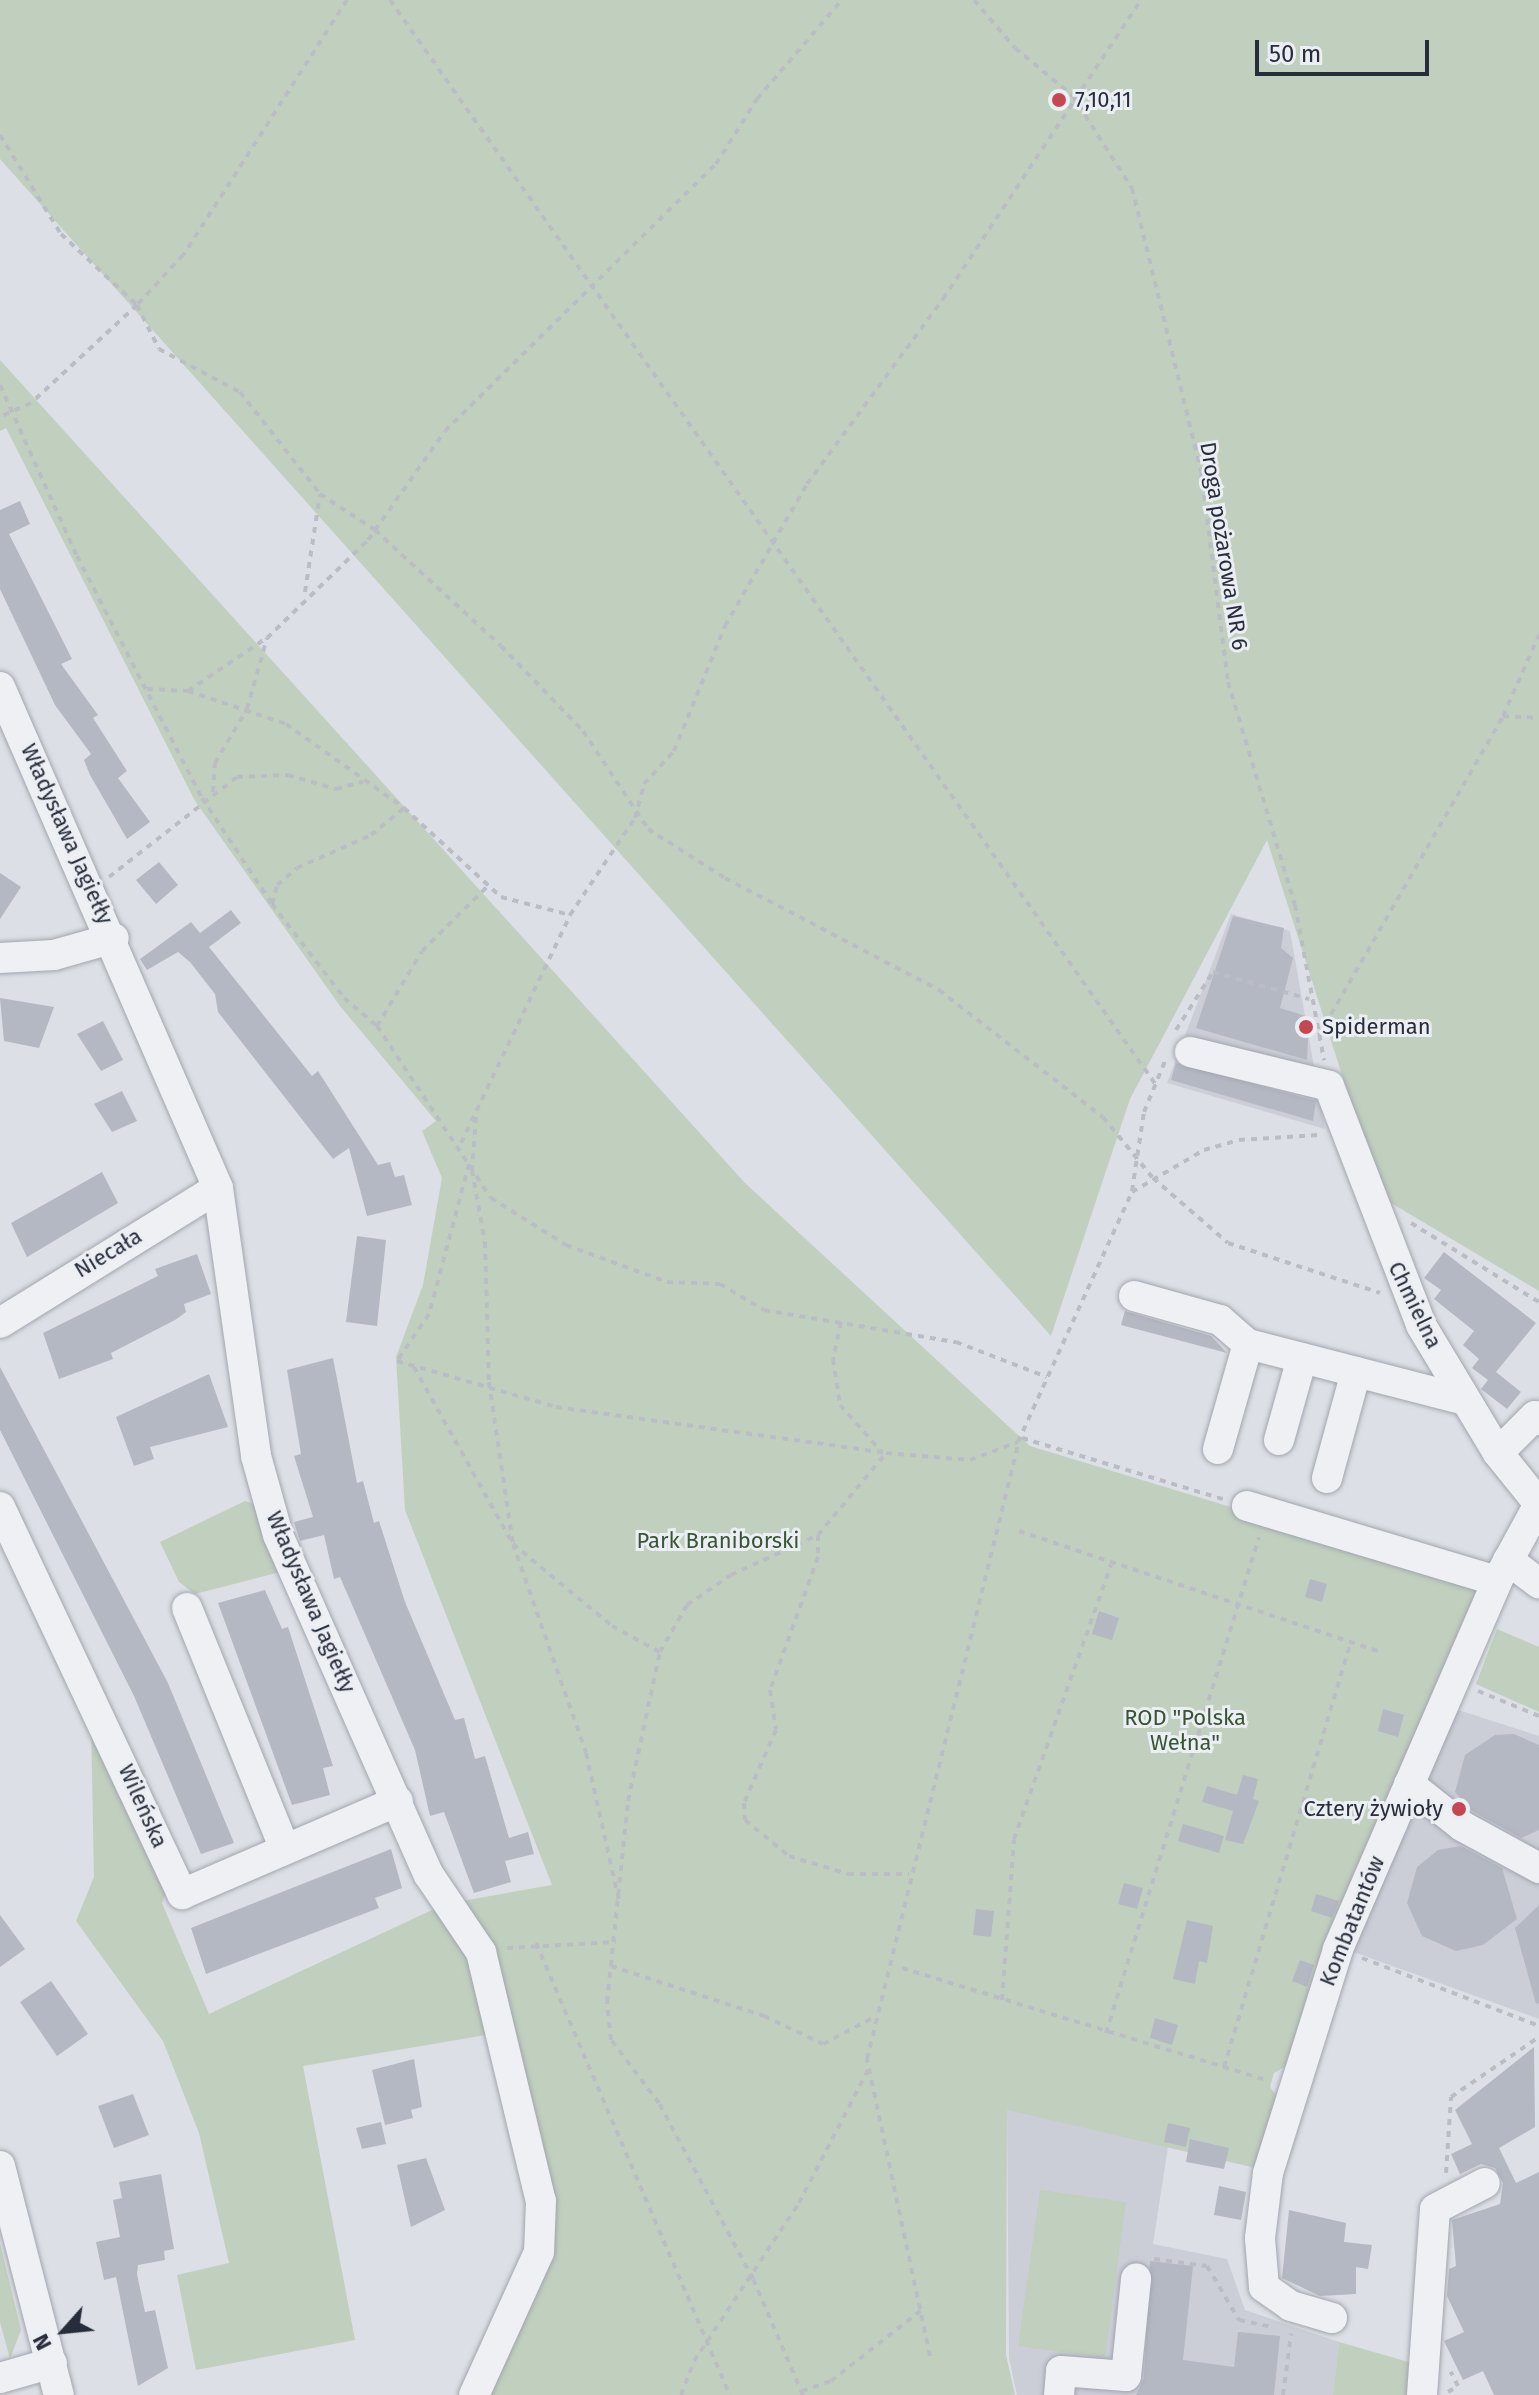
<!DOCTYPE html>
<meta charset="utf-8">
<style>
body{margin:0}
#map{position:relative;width:1539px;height:2395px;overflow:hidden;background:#dcdfe5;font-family:"Fira Sans",sans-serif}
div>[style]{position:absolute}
.built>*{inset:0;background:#cbced7}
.green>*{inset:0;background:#c1cfbe}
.building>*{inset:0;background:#b4b8c2}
.path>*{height:4px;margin-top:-2px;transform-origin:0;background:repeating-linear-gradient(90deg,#bbbdc4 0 6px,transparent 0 12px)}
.roads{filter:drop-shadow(0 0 2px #a2a6af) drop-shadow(0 0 2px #a2a6af)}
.minor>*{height:30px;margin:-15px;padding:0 15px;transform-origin:15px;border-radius:15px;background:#eff0f4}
.dots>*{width:22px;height:22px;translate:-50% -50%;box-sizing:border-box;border:4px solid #ebeef3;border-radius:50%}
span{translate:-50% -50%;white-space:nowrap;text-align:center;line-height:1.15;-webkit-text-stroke:6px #ebeef3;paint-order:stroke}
.poi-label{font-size:22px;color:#272d3b}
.left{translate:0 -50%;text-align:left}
.right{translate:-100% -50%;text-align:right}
.street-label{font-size:22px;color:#272d3b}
.park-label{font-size:22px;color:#395535}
.north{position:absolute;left:24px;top:2291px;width:80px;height:80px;-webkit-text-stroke:6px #ebeef3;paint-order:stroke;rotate:243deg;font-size:22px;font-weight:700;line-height:32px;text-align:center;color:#272d3b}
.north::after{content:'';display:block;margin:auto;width:28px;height:36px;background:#272d3b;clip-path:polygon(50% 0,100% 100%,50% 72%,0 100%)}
.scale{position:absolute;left:1255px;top:40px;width:174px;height:36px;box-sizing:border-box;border:4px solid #272d3b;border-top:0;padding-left:10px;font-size:24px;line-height:28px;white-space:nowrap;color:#272d3b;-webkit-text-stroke:6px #ebeef3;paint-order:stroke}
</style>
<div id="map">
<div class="built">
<div style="clip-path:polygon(1231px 914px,1290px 931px,1325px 1129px,1167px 1083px)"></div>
<div style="clip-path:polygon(1455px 1709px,1539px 1736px,1539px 2019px,1348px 1950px)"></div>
<div style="clip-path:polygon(1007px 2109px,1168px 2147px,1153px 2244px,1227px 2259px,1245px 2310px,1339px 2342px,1333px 2395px,1017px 2395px,1009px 2358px)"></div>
</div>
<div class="green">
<div style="clip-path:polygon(0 0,1539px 0,1539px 1291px,1381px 1197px,1267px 840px,1130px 1099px,1051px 1336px,0 159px)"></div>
<div style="clip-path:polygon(0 360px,745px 1183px,1030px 1446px,1484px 1584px,1288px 2065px,1274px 2073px,1270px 2087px,1278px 2098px,1260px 2169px,1007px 2110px,1006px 2355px,1015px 2395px,481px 2395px,536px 2276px,517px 2134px,486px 2035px,303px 2066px,355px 2340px,196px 2370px,177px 2275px,229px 2263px,199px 2133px,163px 2041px,76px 1921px,94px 1877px,91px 1721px,167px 1891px,162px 1903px,209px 2014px,445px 1904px,552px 1885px,405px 1510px,396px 1357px,423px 1285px,442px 1178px,422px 1131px,436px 1121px,340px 1006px,195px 801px,6px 428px,0 431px)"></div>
<div style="clip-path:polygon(245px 1501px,254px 1504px,280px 1572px,195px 1594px,179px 1582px,160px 1542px)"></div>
<div style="clip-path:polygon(1497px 1629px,1539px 1647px,1539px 1712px,1476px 1684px)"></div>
<div style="clip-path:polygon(1040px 2190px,1126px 2202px,1105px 2358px,1018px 2346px)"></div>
<div style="clip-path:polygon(0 2243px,21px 2330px,10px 2359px,0 2322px)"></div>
<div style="clip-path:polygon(1339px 2342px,1412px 2363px,1409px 2395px,1333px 2395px)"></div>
</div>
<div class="building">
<div style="clip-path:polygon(20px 501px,30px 524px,9px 534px,72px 659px,61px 664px,98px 715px,93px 718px,127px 771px,118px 778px,150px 822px,127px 839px,90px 775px,84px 760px,91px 754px,55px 705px,0 589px,0 510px)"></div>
<div style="clip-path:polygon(159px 862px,178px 885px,156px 904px,136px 880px)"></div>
<div style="clip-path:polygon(0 873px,21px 887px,0 919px)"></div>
<div style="clip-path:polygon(231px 910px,241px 923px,209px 947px,312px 1076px,318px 1071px,378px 1165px,390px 1162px,395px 1177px,404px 1175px,412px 1205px,367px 1216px,349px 1148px,333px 1159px,218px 1012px,215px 994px,190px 962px,178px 952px,147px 970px,140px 959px,191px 922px,200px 933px)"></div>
<div style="clip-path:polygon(1233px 916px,1284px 928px,1281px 948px,1293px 958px,1280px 1008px,1309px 1017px,1307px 1060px,1196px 1028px)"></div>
<div style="clip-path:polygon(0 998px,54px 1007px,39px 1048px,4px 1041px)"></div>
<div style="clip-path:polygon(103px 1021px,123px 1060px,101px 1071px,77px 1034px)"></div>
<div style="clip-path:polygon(1176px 1063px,1316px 1101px,1313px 1121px,1171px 1080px)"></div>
<div style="clip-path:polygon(122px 1091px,137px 1121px,112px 1132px,94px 1104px)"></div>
<div style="clip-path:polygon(102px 1172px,118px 1203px,27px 1257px,11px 1223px)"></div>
<div style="clip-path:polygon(357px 1236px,386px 1240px,377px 1326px,346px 1322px)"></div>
<div style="clip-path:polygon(1444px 1252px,1536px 1323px,1496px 1372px,1521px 1392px,1507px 1409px,1481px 1389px,1488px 1380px,1472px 1368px,1479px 1359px,1463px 1345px,1474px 1331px,1434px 1299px,1441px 1290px,1424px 1278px)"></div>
<div style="clip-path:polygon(197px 1254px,211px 1294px,184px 1304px,186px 1312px,175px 1320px,111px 1353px,113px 1359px,59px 1379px,43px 1333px,158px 1276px,155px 1269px)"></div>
<div style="clip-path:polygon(1125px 1311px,1211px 1336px,1227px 1353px,1121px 1325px)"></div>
<div style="clip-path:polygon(333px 1358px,357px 1483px,363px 1481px,374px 1523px,379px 1521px,405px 1602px,455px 1720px,464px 1718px,475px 1759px,485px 1756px,509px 1838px,528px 1832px,534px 1854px,505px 1861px,511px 1882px,474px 1893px,444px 1812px,430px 1816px,415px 1750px,340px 1577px,334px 1579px,324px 1535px,300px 1541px,298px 1535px,294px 1522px,313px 1517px,294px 1456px,301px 1454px,287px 1370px)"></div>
<div style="clip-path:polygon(0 1367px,168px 1683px,234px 1843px,201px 1854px,134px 1696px,0 1430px)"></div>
<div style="clip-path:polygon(209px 1374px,228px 1427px,150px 1447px,154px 1459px,134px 1466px,116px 1417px)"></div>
<div style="clip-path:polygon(1310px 1579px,1327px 1584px,1322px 1602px,1305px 1597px)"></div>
<div style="clip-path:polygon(265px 1590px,282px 1629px,288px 1627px,333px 1766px,323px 1768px,330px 1795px,292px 1805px,218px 1603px)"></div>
<div style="clip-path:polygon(1099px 1611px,1119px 1618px,1112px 1640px,1092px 1634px)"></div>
<div style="clip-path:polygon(1383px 1709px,1404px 1715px,1398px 1737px,1378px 1731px)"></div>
<div style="clip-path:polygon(1514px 1734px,1539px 1745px,1539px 1830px,1521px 1838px,1472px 1811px,1455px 1792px,1465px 1755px,1495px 1735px)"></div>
<div style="clip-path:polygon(1243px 1775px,1258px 1779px,1253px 1799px,1259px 1801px,1243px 1844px,1225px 1840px,1233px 1811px,1202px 1802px,1207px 1786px,1237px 1795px)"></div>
<div style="clip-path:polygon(1183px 1824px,1224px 1836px,1219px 1853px,1178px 1841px)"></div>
<div style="clip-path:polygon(1461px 1846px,1502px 1868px,1517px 1919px,1483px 1945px,1456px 1951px,1422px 1936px,1407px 1903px,1417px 1867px,1438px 1850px)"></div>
<div style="clip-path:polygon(391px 1849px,402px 1888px,375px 1898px,379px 1908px,206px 1974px,191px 1928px)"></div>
<div style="clip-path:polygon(1124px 1883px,1143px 1888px,1137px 1909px,1118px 1904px)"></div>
<div style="clip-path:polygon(1316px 1894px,1339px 1901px,1332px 1918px,1311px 1911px)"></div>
<div style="clip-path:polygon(1539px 1905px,1539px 2003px,1536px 2004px,1515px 1928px)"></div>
<div style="clip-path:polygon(976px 1909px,994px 1911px,991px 1937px,973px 1935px)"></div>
<div style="clip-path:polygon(0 1915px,25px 1949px,0 1967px)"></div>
<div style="clip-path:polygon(1187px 1920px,1213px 1926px,1207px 1963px,1199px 1961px,1195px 1984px,1173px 1979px)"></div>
<div style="clip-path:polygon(1300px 1960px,1314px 1965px,1307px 1987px,1292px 1981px)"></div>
<div style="clip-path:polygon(51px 1981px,88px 2034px,57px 2056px,20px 2002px)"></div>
<div style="clip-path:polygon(1155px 2018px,1178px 2025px,1172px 2045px,1150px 2038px)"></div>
<div style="clip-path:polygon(1534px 2047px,1535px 2127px,1499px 2148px,1516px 2183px,1539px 2172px,1539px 2395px,1494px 2395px,1483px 2371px,1463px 2380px,1444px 2341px,1464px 2332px,1447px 2296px,1449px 2269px,1456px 2266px,1452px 2220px,1500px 2204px,1503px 2183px,1495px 2168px,1481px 2164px,1460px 2174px,1451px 2154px,1472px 2144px,1455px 2110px)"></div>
<div style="clip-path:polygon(414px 2059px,422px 2107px,411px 2110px,413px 2118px,385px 2125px,372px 2070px)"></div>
<div style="clip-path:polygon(133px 2094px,149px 2135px,114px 2148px,98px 2106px)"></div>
<div style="clip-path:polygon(381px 2122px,386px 2144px,362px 2149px,356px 2128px)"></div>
<div style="clip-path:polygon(1168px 2123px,1190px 2128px,1186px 2147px,1164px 2142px)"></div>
<div style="clip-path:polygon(1190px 2139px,1229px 2148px,1224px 2169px,1186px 2162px)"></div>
<div style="clip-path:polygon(426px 2158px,445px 2210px,411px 2227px,397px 2165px)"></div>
<div style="clip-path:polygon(161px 2174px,174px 2249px,164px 2251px,165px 2260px,138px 2265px,137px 2274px,145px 2312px,155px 2310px,168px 2368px,138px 2386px,116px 2277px,104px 2280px,96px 2242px,120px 2237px,113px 2200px,122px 2198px,119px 2182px)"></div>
<div style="clip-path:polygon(1219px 2186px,1246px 2192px,1241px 2220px,1214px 2215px)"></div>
<div style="clip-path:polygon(1289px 2210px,1346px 2223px,1344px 2242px,1372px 2245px,1368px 2269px,1356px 2267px,1356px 2294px,1320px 2296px,1282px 2278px)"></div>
<div style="clip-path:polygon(1150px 2261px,1193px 2266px,1183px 2360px,1234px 2367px,1238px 2332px,1280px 2336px,1274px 2395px,1136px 2395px,1144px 2378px)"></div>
</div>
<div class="path">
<div style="left:347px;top:0;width:303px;rotate:122.7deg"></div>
<div style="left:183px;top:255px;width:68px;rotate:132.6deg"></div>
<div style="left:137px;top:305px;width:49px;rotate:63.4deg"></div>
<div style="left:159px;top:349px;width:92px;rotate:28deg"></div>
<div style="left:240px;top:392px;width:130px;rotate:51.9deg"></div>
<div style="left:320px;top:494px;width:66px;rotate:33.2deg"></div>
<div style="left:375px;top:530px;width:171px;rotate:42.6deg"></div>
<div style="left:501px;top:646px;width:118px;rotate:46deg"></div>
<div style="left:583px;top:731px;width:118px;rotate:56.4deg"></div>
<div style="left:648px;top:829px;width:91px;rotate:32.5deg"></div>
<div style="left:725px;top:878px;width:242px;rotate:27.6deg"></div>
<div style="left:939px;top:990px;width:207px;rotate:37.8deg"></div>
<div style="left:1103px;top:1117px;width:79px;rotate:50.7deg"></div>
<div style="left:1153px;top:1178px;width:99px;rotate:40.9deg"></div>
<div style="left:1228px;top:1243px;width:160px;rotate:18.2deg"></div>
<div style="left:390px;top:0;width:1328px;rotate:54.78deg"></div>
<div style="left:974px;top:0;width:63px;rotate:49.5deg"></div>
<div style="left:1015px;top:48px;width:74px;rotate:39.5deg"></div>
<div style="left:1072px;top:95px;width:111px;rotate:57.2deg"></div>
<div style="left:1132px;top:188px;width:291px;rotate:76.3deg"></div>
<div style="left:1201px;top:471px;width:213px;rotate:82.7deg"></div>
<div style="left:1228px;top:682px;width:233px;rotate:73.3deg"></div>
<div style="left:1295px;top:905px;width:158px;rotate:79.4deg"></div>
<div style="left:0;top:135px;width:116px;rotate:58.4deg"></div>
<div style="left:61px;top:234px;width:104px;rotate:43.1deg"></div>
<div style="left:137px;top:305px;width:144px;rotate:137.2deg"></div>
<div style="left:31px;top:403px;width:34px;rotate:156deg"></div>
<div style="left:0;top:385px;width:188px;rotate:65.8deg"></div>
<div style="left:77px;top:556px;width:272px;rotate:62.7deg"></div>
<div style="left:202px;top:798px;width:127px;rotate:56.6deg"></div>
<div style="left:272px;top:904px;width:118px;rotate:52.5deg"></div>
<div style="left:344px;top:998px;width:43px;rotate:40.3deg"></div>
<div style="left:377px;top:1026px;width:206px;rotate:56.5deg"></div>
<div style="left:491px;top:1198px;width:89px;rotate:32.1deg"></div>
<div style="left:566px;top:1245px;width:108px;rotate:20.1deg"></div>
<div style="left:667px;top:1282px;width:53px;rotate:2.2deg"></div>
<div style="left:720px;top:1284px;width:51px;rotate:30.6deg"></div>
<div style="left:764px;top:1310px;width:195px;rotate:9.5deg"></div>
<div style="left:956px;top:1342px;width:97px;rotate:21deg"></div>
<div style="left:305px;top:592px;width:99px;rotate:-81.3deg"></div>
<div style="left:147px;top:689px;width:41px;rotate:2.8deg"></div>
<div style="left:188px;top:691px;width:103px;rotate:18.6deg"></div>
<div style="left:286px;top:724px;width:145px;rotate:35.4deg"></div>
<div style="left:404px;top:808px;width:132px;rotate:42.5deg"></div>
<div style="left:501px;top:897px;width:71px;rotate:14.6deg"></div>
<div style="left:188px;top:691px;width:93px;rotate:-34deg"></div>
<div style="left:1503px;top:716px;width:36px;rotate:3deg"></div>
<div style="left:213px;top:792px;width:29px;rotate:-86deg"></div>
<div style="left:215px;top:763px;width:63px;rotate:-59.3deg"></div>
<div style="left:247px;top:709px;width:74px;rotate:-74.3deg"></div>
<div style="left:267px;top:638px;width:141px;rotate:-44.1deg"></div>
<div style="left:368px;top:540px;width:133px;rotate:-54.8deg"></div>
<div style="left:445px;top:431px;width:380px;rotate:-44.6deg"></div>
<div style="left:716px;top:164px;width:77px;rotate:-57.8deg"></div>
<div style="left:757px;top:99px;width:130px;rotate:-49.4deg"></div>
<div style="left:109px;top:877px;width:162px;rotate:-38deg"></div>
<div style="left:237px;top:777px;width:51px;rotate:-2.2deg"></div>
<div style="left:288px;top:775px;width:50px;rotate:16.3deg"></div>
<div style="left:336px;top:789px;width:28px;rotate:-15deg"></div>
<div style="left:272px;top:904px;width:20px;rotate:-75deg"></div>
<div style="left:277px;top:885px;width:26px;rotate:-40deg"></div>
<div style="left:297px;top:868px;width:81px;rotate:-24deg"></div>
<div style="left:371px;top:835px;width:43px;rotate:-39.3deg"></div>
<div style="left:377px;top:1026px;width:87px;rotate:-59deg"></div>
<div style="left:422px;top:951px;width:93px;rotate:-44.6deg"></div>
<div style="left:1176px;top:1030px;width:69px;rotate:-57.5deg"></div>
<div style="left:1213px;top:972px;width:100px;rotate:15.7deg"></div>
<div style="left:1319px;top:1035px;width:368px;rotate:-60deg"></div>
<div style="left:1503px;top:716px;width:89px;rotate:-66deg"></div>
<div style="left:476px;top:1117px;width:53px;rotate:94.3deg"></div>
<div style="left:472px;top:1170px;width:73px;rotate:79.8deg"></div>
<div style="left:485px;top:1242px;width:140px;rotate:88.4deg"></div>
<div style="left:489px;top:1382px;width:164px;rotate:81.6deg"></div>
<div style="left:513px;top:1544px;width:221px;rotate:70.7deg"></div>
<div style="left:586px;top:1753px;width:152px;rotate:77.4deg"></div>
<div style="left:461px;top:1143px;width:253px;rotate:-64.4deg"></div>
<div style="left:570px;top:915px;width:117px;rotate:-56.2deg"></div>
<div style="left:635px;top:818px;width:35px;rotate:-75deg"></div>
<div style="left:644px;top:784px;width:45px;rotate:-47.7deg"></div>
<div style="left:674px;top:751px;width:135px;rotate:-67.8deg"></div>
<div style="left:725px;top:626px;width:164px;rotate:-60deg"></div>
<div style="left:807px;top:484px;width:230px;rotate:-53.7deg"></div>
<div style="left:943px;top:299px;width:359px;rotate:-56.5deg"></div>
<div style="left:469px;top:1164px;width:155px;rotate:104.9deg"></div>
<div style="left:429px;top:1314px;width:57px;rotate:124.2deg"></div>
<div style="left:397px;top:1361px;width:166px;rotate:16.1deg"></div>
<div style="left:556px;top:1407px;width:333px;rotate:7.9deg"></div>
<div style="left:1132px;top:1191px;width:80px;rotate:-81.4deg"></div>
<div style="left:1144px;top:1112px;width:55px;rotate:-67.6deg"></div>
<div style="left:1411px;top:1223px;width:150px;rotate:31.7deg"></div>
<div style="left:841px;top:1322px;width:38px;rotate:102deg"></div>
<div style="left:833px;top:1359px;width:47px;rotate:81.3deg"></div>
<div style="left:840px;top:1405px;width:63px;rotate:48.2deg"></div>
<div style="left:414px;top:1367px;width:203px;rotate:60.8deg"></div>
<div style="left:513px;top:1544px;width:129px;rotate:39.6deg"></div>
<div style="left:612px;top:1626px;width:55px;rotate:28.4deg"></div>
<div style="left:1022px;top:1438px;width:210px;rotate:16.9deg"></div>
<div style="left:1019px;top:1531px;width:379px;rotate:18.5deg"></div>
<div style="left:818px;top:1535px;width:22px;rotate:90deg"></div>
<div style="left:818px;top:1557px;width:141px;rotate:109.8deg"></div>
<div style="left:770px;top:1690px;width:40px;rotate:81.5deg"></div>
<div style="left:776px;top:1730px;width:80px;rotate:113.7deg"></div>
<div style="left:744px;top:1803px;width:17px;rotate:87deg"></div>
<div style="left:745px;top:1820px;width:57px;rotate:39.3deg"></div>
<div style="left:789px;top:1856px;width:62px;rotate:17deg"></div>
<div style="left:848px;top:1874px;width:61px"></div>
<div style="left:1478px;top:1691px;width:66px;rotate:22.3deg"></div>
<div style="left:536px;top:1943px;width:492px;rotate:66.8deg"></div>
<div style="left:507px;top:1948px;width:109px;rotate:-3.2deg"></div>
<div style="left:1362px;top:1958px;width:190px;rotate:21deg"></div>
<div style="left:611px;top:1966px;width:161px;rotate:18.1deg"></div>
<div style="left:764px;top:2016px;width:65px;rotate:25.4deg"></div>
<div style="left:823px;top:2044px;width:60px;rotate:-27.8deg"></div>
<div style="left:902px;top:1968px;width:384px;rotate:17.1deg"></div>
<div style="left:1002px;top:2000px;width:161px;rotate:-85.7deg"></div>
<div style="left:1014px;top:1839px;width:291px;rotate:-70.5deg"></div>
<div style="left:1106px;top:2033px;width:519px;rotate:-72.86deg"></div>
<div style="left:1224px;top:2067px;width:444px;rotate:-73.4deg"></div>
<div style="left:1446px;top:2173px;width:76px;rotate:-86.2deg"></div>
<div style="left:1451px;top:2097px;width:107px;rotate:-34.3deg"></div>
<div style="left:1154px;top:2259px;width:53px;rotate:7.5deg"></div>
<div style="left:1207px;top:2266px;width:63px;rotate:59.3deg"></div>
<div style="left:1239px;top:2320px;width:35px;rotate:12deg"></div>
<div style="left:930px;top:2356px;width:304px;rotate:-102deg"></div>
<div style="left:867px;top:2059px;width:632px;rotate:-76.18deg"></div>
<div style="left:802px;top:2391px;width:31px;rotate:-19deg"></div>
<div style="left:831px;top:2381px;width:118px;rotate:-38.1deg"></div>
<div style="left:1448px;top:2392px;width:12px;rotate:-31deg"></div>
<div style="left:1458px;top:2386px;width:16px;rotate:-117deg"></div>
<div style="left:681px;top:2395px;width:36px;rotate:-69deg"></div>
<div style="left:694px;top:2361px;width:190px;rotate:-56.4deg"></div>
<div style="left:799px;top:2203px;width:150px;rotate:-62.6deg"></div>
<div style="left:803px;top:2395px;width:126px;rotate:-113.3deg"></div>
<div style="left:753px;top:2279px;width:200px;rotate:-118.1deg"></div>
<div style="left:659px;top:2103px;width:79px;rotate:-127.3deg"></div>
<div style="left:611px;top:2040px;width:38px;rotate:-96deg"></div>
<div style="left:607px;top:2002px;width:202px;rotate:-84deg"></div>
<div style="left:628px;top:1801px;width:152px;rotate:-77.9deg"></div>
<div style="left:660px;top:1652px;width:54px;rotate:-60.1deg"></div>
<div style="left:687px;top:1605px;width:53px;rotate:-34.3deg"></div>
<div style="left:731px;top:1575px;width:96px;rotate:-24.7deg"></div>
<div style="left:818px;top:1535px;width:107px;rotate:-50.3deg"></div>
<div style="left:886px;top:1453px;width:84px;rotate:4.8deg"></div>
<div style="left:970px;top:1460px;width:51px;rotate:-20.6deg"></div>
<div style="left:1018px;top:1442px;width:275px;rotate:-65.5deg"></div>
<div style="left:1132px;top:1192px;width:83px;rotate:-30.3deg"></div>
<div style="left:1204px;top:1150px;width:36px;rotate:-16deg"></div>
<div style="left:1239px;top:1140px;width:80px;rotate:-3.6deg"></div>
<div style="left:1283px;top:2395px;width:62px;rotate:-82.5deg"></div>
</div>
<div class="roads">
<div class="minor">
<div style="left:0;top:687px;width:546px;rotate:66.48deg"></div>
<div style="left:218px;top:1188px;width:271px;rotate:81.9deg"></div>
<div style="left:256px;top:1456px;width:82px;rotate:74.4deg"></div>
<div style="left:278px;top:1535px;width:372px;rotate:66.1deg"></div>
<div style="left:429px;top:1875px;width:93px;rotate:56deg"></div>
<div style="left:481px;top:1952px;width:256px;rotate:76.5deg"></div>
<div style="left:541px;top:2201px;width:51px;rotate:92.2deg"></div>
<div style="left:539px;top:2252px;width:157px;rotate:114.4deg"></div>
<div style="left:0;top:958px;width:54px;rotate:-3.2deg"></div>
<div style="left:54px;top:955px;width:62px;rotate:-15.8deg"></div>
<div style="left:1190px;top:1052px;width:143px;rotate:13.7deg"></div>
<div style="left:1329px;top:1086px;width:256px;rotate:68.9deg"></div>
<div style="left:1421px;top:1325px;width:149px;rotate:59deg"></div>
<div style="left:1498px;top:1453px;width:65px;rotate:51.2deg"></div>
<div style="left:1134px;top:1296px;width:89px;rotate:15.6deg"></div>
<div style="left:1220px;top:1320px;width:37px;rotate:41deg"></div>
<div style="left:0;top:1323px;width:256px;rotate:-31.8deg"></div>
<div style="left:1279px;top:1440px;width:85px;rotate:-74.3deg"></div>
<div style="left:1218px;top:1449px;width:109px;rotate:-74.1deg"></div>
<div style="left:1248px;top:1344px;width:223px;rotate:14.5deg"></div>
<div style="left:1498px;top:1453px;width:52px;rotate:-45deg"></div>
<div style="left:1535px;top:1416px;width:6px;rotate:45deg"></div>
<div style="left:1327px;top:1478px;width:110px;rotate:-74.7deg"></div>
<div style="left:1247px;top:1506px;width:261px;rotate:16.7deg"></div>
<div style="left:0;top:1507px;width:428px;rotate:64.8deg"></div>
<div style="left:182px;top:1894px;width:235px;rotate:-23.3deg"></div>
<div style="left:1508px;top:1560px;width:39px;rotate:37deg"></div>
<div style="left:187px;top:1608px;width:260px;rotate:67.9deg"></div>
<div style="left:1409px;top:1784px;width:68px;rotate:38.4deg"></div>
<div style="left:1462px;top:1826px;width:88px;rotate:28.6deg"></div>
<div style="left:0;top:2166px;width:236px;rotate:75.6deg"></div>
<div style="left:1332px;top:2318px;width:43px;rotate:-163.7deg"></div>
<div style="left:1291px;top:2306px;width:33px;rotate:-145deg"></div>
<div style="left:1264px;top:2287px;width:49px;rotate:-94.7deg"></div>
<div style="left:1260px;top:2238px;width:65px;rotate:-83deg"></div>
<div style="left:1268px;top:2173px;width:235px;rotate:-72.6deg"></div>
<div style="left:1338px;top:1949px;width:401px;rotate:-66.6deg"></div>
<div style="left:1497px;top:1581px;width:88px;rotate:-61.4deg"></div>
<div style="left:0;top:2378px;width:54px;rotate:-16.1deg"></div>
<div style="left:1059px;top:2395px;width:24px;rotate:-85deg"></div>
<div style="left:1061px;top:2371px;width:65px;rotate:4.4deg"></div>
<div style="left:1126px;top:2376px;width:98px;rotate:-84.1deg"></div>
<div style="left:1422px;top:2395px;width:186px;rotate:-86deg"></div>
<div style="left:1435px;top:2209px;width:56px;rotate:-27.5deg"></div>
</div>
</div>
<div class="dots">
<div style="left:1059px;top:100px;background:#c44852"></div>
<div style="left:1306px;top:1027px;background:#c44852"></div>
<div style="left:1459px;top:1809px;background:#c44852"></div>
</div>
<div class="poi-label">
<span class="left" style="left:1075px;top:100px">7,10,11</span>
<span class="left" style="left:1322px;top:1027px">Spiderman</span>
<span class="right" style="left:1443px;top:1809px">Cztery żywioły</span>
</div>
<div class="street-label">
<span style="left:1224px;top:546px;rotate:81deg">Droga pożarowa NR 6</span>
<span style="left:67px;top:834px;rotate:66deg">Władysława Jagiełły</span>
<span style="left:108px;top:1253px;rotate:-31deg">Niecała</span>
<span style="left:1415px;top:1305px;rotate:64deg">Chmielna</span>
<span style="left:311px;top:1602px;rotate:67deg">Władysława Jagiełły</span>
<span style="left:143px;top:1806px;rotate:66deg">Wileńska</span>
<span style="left:1352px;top:1921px;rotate:-68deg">Kombatantów</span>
</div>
<div class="park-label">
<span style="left:718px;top:1541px">Park Braniborski</span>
<span style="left:1185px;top:1730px">ROD "Polska<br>Wełna"</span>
</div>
<div class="north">N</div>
<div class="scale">50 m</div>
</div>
